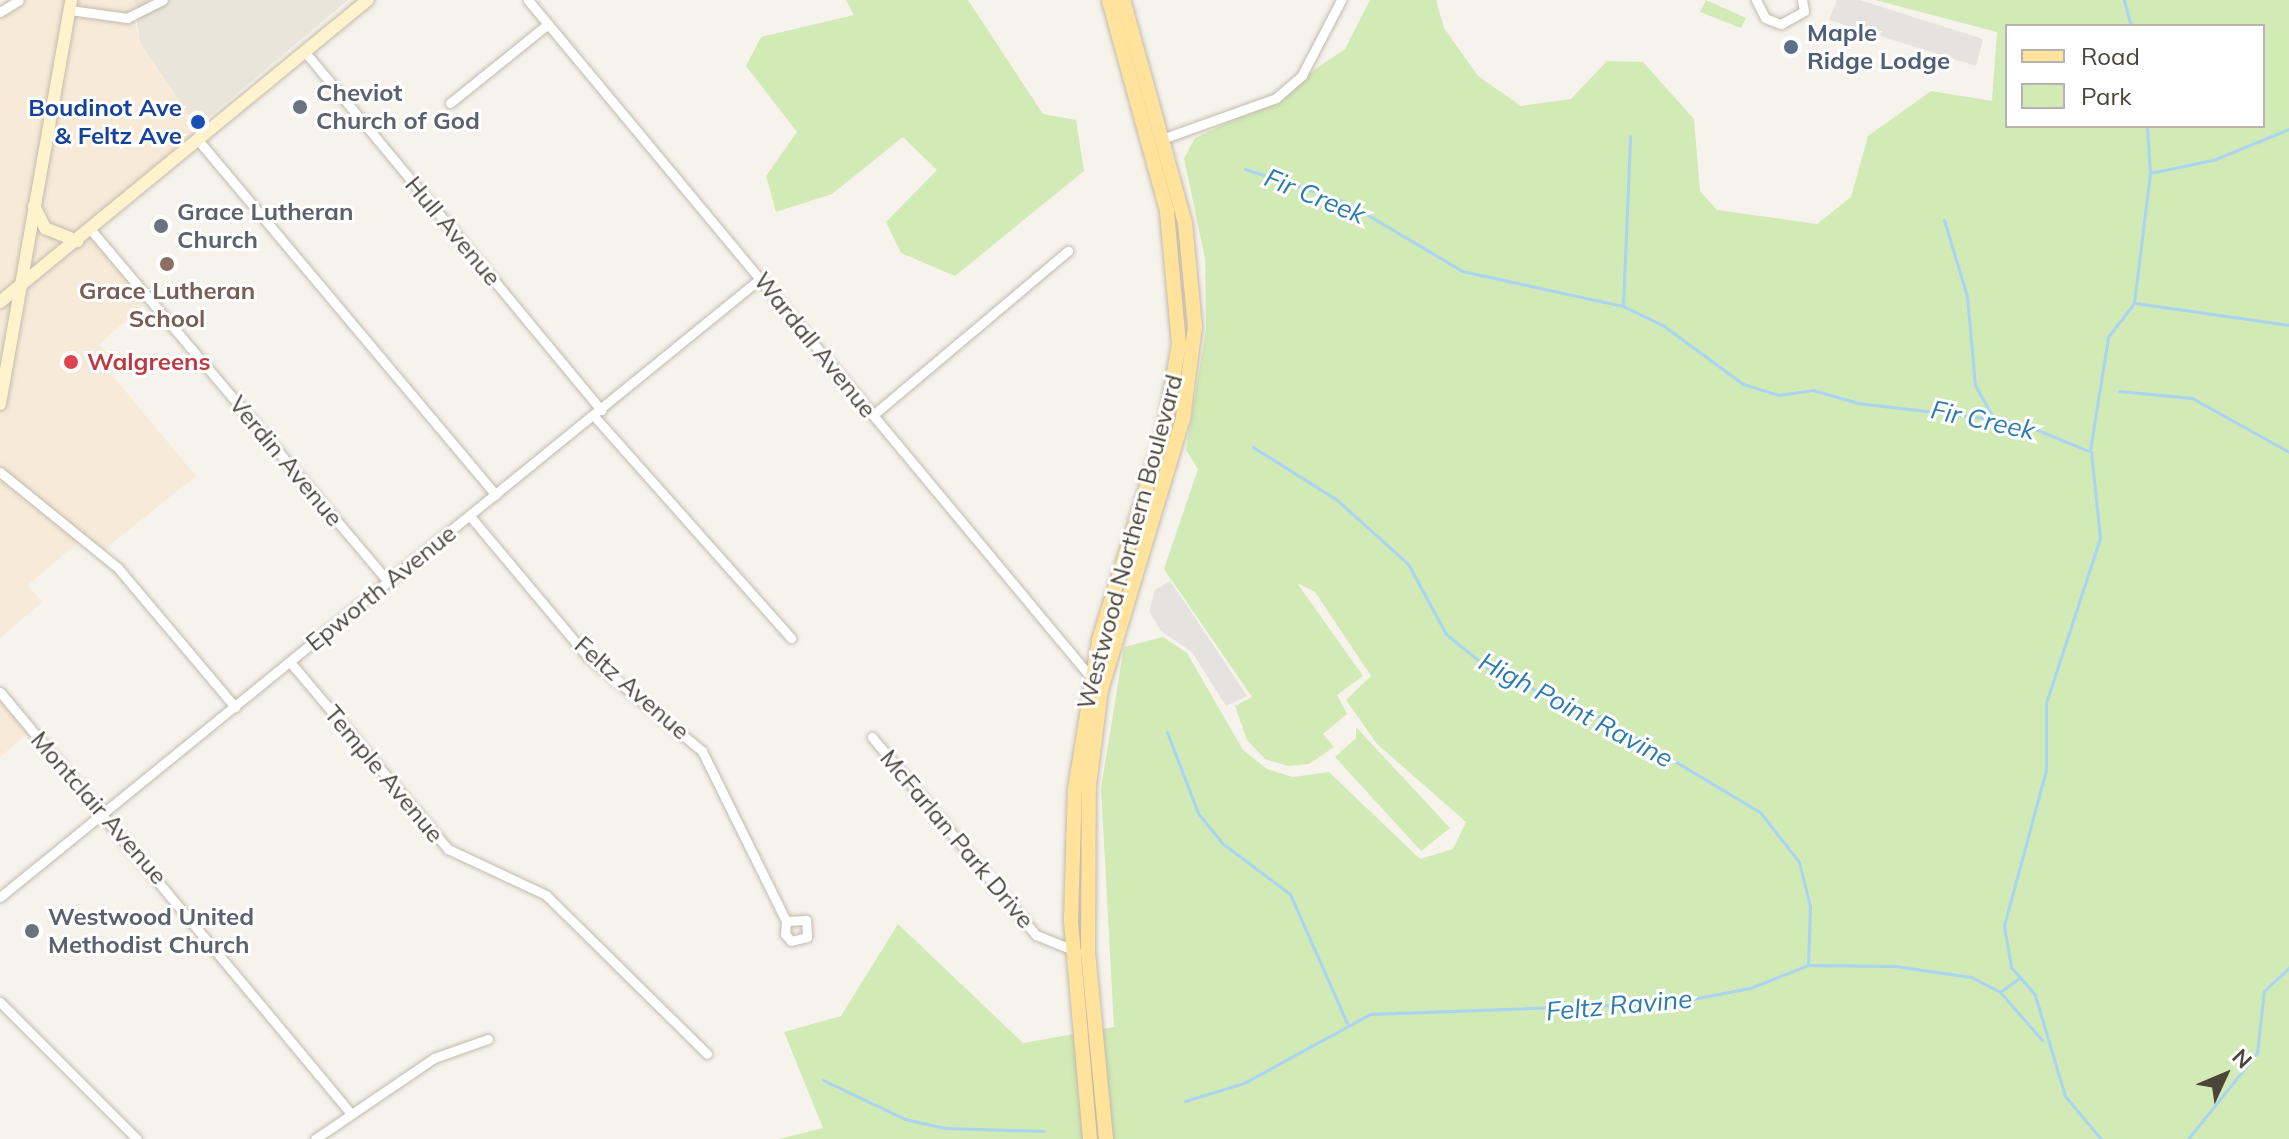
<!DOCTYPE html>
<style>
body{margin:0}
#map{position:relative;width:2289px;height:1139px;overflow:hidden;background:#f6f3ec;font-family:Mulish,sans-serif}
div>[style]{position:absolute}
.residential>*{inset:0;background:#eae5da}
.commercial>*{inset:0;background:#f7ead8}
.green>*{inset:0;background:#d2eab5}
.parking>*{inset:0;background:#e5e3e0}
.stream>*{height:3px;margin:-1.5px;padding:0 1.5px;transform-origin:1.5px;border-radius:1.5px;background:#a9d4f2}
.roads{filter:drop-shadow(0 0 2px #c2bbae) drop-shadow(0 0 2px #c2bbae)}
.street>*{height:9px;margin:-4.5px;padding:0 4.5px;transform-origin:4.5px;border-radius:4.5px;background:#fff}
.secondary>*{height:12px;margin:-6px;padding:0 6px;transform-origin:6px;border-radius:6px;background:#fff3cd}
.primary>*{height:14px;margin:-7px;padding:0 7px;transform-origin:7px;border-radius:7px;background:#ffe39c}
.dots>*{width:22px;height:22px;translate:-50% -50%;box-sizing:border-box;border:4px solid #fff;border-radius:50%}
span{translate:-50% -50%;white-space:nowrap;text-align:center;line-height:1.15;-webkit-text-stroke:6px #fff;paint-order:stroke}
.service-label{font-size:24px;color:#4e5e75;font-weight:700}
.left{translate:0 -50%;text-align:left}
.worship-label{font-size:24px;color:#5b616d;font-weight:700}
.transit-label{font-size:24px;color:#164399;font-weight:700}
.right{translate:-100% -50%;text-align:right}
.street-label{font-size:24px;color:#4b4439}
.education-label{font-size:24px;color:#785e54;font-weight:700}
.health-label{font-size:24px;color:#be3a42;font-weight:700}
.water-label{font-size:26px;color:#2e7ab2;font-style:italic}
.legend{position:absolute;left:2005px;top:24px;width:260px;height:104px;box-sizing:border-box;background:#fff;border:2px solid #b7b4b0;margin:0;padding:10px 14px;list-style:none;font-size:24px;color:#4b4439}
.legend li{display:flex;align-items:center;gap:16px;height:40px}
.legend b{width:40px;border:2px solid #b7b4b0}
.north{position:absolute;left:2185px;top:1035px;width:80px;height:80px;-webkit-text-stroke:6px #fff;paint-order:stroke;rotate:46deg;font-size:22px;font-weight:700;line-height:32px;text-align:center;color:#4b4439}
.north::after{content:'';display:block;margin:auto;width:28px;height:36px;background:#4b4439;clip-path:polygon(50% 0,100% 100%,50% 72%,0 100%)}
</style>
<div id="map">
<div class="residential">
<div style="clip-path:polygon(134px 0,348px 0,197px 127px,140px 43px)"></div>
</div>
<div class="commercial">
<div style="clip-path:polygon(8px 0,134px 0,142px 13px,134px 17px,140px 43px,203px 136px,91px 230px,149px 299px,100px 344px,109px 355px,101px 362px,196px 476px,100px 553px,82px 539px,28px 585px,42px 602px,0 638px,0 12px)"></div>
<div style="clip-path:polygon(0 692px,32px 729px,0 757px)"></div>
</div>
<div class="green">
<div style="clip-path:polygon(846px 0,968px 0,1043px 114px,1076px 120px,1084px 171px,955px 276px,901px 253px,886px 222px,937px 170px,903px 137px,832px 194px,776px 212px,766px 176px,797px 132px,746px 66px,761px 37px,854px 15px)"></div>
<div style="clip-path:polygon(evenodd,1370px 0,1436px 0,1444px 28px,1478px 76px,1521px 106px,1571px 99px,1607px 61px,1643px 62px,1694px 119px,1700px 191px,1717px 210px,1817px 224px,1851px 197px,1868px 136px,1931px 91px,1992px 101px,1997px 32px,1875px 0,2289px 0,2289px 1139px,779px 1139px,823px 1128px,784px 1032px,841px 1016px,898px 924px,1023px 1043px,1114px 1027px,1101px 788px,1124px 647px,1163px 637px,1187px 653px,1243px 750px,1267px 769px,1293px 777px,1329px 772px,1420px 859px,1453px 849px,1466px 822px,1377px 744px,1346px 700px,1371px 676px,1315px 592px,1297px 583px,1363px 676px,1337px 695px,1347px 714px,1323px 734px,1334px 747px,1309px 764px,1288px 766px,1265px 759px,1247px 740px,1235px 706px,1252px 697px,1164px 569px,1198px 469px,1186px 450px,1206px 329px,1205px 259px,1184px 158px,1195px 138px,1255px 110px,1345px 49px,1370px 0,2007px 26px,2263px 26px,2263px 126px,2007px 126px,2007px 26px)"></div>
<div style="clip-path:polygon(1706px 0,1746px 18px,1741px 28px,1700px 12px)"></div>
<div style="clip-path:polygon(1356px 727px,1450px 828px,1421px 851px,1335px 757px,1356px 738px)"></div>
</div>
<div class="parking">
<div style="clip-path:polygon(1837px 0,1860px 0,1983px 39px,1976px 66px,1829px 20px)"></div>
<div style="clip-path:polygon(1170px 581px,1190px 610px,1247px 696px,1226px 706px,1192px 652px,1161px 631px,1149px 611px,1155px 590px)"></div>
</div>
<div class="stream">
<div style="left:2124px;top:0;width:27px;rotate:75deg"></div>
<div style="left:1245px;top:169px;width:106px;rotate:18.1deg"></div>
<div style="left:1346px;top:202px;width:135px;rotate:30.7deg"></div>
<div style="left:1462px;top:271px;width:165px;rotate:12.3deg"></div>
<div style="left:1623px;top:306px;width:46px;rotate:26deg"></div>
<div style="left:1664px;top:326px;width:98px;rotate:36.3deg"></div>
<div style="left:1743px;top:384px;width:37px;rotate:17deg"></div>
<div style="left:1778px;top:395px;width:35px;rotate:-8deg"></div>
<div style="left:1813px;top:390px;width:47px;rotate:16.1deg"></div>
<div style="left:1858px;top:403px;width:161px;rotate:6.8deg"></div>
<div style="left:2018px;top:422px;width:79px;rotate:22.3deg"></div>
<div style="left:2091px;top:452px;width:86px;rotate:84deg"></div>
<div style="left:2100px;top:538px;width:174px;rotate:108.1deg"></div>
<div style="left:2046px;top:703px;width:67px;rotate:90deg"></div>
<div style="left:2046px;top:770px;width:162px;rotate:105.1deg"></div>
<div style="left:2004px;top:926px;width:42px;rotate:80.3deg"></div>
<div style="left:2011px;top:967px;width:37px;rotate:49deg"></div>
<div style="left:2035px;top:995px;width:105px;rotate:73.5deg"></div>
<div style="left:2065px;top:1096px;width:56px;rotate:50.1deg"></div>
<div style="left:2150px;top:173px;width:64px;rotate:-11.7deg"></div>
<div style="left:2213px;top:160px;width:82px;rotate:-22.2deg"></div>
<div style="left:1944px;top:220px;width:79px;rotate:73.2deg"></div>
<div style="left:1967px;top:296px;width:89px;rotate:84.9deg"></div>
<div style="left:1975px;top:385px;width:39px;rotate:61deg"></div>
<div style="left:2135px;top:303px;width:156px;rotate:8.1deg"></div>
<div style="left:1623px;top:306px;width:170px;rotate:-87.6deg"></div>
<div style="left:2119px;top:391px;width:73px;rotate:5.5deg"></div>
<div style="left:2192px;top:398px;width:111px;rotate:29.1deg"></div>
<div style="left:1253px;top:447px;width:99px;rotate:32.2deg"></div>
<div style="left:1337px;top:500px;width:96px;rotate:42deg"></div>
<div style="left:1408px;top:564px;width:80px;rotate:61.5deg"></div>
<div style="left:1446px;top:634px;width:62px;rotate:39.1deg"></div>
<div style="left:1494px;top:673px;width:116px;rotate:22.4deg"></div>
<div style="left:1601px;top:717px;width:185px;rotate:30.9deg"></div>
<div style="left:1760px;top:812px;width:63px;rotate:52deg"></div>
<div style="left:1799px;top:862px;width:45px;rotate:76deg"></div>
<div style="left:1810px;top:906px;width:59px;rotate:91.9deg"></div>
<div style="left:2090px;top:450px;width:114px;rotate:-80.9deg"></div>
<div style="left:2108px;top:337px;width:43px;rotate:-52.6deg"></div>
<div style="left:2134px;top:303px;width:131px;rotate:-83deg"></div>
<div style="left:2150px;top:173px;width:47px;rotate:-93.7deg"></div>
<div style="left:1167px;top:732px;width:87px;rotate:69.1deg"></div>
<div style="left:1198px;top:813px;width:38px;rotate:51deg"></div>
<div style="left:1222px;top:843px;width:85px;rotate:36.9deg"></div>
<div style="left:1290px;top:894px;width:141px;rotate:66.2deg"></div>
<div style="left:2000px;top:992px;width:22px;rotate:-36deg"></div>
<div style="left:823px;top:1080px;width:91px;rotate:25.4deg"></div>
<div style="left:905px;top:1119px;width:41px;rotate:12.7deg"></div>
<div style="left:945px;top:1128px;width:99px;rotate:1.7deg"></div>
<div style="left:1185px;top:1101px;width:62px;rotate:-17deg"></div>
<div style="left:1244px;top:1083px;width:144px;rotate:-28.7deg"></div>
<div style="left:1370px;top:1014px;width:302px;rotate:-2.1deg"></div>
<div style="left:1672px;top:1003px;width:79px;rotate:-10.9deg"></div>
<div style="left:1750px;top:988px;width:62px;rotate:-21.6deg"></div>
<div style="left:1808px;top:965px;width:87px;rotate:0.7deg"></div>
<div style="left:1895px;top:966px;width:77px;rotate:8.2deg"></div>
<div style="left:1971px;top:977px;width:33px;rotate:27deg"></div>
<div style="left:2000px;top:992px;width:64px;rotate:48.8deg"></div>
<div style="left:2188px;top:1139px;width:110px;rotate:-51.3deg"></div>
<div style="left:2257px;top:1053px;width:62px;rotate:-83.6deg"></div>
<div style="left:2264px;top:991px;width:34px;rotate:-43deg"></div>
</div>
<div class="roads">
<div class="street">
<div style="left:528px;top:0;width:886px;rotate:50.27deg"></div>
<div style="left:1756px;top:0;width:20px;rotate:63deg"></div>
<div style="left:1765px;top:18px;width:17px;rotate:21deg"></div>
<div style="left:1781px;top:24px;width:26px;rotate:-29deg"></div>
<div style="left:1804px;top:11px;width:11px;rotate:-100deg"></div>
<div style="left:70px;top:10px;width:58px;rotate:8deg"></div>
<div style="left:127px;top:18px;width:40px;rotate:-26.6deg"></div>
<div style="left:0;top:12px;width:22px;rotate:-32deg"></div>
<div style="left:305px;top:52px;width:465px;rotate:50.4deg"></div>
<div style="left:450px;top:103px;width:126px;rotate:-38.9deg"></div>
<div style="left:198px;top:140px;width:463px;rotate:50deg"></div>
<div style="left:1159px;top:140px;width:124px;rotate:-19.7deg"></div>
<div style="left:1276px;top:98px;width:35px;rotate:-41deg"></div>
<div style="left:1302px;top:75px;width:85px;rotate:-62.5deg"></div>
<div style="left:91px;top:230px;width:461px;rotate:49.8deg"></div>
<div style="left:873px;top:415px;width:255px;rotate:-40.1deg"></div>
<div style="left:594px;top:416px;width:297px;rotate:48.4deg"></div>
<div style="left:0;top:472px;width:152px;rotate:39.1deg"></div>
<div style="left:118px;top:568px;width:182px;rotate:49.9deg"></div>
<div style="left:470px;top:516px;width:184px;rotate:50.1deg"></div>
<div style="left:588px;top:657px;width:148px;rotate:39.5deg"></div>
<div style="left:702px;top:751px;width:190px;rotate:63.7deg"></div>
<div style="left:786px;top:921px;width:13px;rotate:94deg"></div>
<div style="left:785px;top:934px;width:9px;rotate:49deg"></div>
<div style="left:791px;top:941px;width:16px;rotate:-14deg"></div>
<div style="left:807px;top:937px;width:17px;rotate:-93deg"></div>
<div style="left:806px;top:920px;width:20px;rotate:177deg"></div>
<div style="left:290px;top:662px;width:245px;rotate:49.8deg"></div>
<div style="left:448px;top:849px;width:108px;rotate:25.1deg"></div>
<div style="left:546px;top:895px;width:226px;rotate:44.6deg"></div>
<div style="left:0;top:692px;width:544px;rotate:50.22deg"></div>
<div style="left:872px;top:737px;width:257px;rotate:50.4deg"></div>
<div style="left:1036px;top:935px;width:43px;rotate:21.8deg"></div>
<div style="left:0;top:897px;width:981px;rotate:-39.13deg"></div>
<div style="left:0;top:1002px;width:194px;rotate:45deg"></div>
<div style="left:315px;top:1139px;width:144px;rotate:-34.2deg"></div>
<div style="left:434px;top:1058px;width:57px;rotate:-19.4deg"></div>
</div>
<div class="secondary">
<div style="left:34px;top:206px;width:25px;rotate:63deg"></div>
<div style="left:45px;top:228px;width:35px;rotate:22deg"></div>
<div style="left:0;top:302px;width:476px;rotate:-39.4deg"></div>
<div style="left:0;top:404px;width:410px;rotate:-80deg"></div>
</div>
<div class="primary">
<div style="left:1090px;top:1139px;width:220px;rotate:-95deg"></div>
<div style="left:1071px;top:920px;width:131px;rotate:-88.3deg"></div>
<div style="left:1075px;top:789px;width:151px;rotate:-80.8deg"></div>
<div style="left:1099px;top:640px;width:219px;rotate:-72.7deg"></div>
<div style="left:1164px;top:431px;width:88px;rotate:-80.2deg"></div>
<div style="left:1179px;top:344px;width:134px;rotate:-95.2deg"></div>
<div style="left:1167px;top:211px;width:219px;rotate:-105.4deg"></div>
<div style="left:1106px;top:1139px;width:187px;rotate:-95.5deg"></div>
<div style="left:1088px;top:953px;width:167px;rotate:-89.7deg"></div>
<div style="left:1089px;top:786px;width:97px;rotate:-82.9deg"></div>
<div style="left:1101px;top:690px;width:284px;rotate:-73.2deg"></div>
<div style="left:1183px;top:418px;width:92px;rotate:-82.5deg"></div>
<div style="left:1195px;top:327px;width:104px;rotate:-95.5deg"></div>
<div style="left:1185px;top:223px;width:231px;rotate:-105.5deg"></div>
</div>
</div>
<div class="dots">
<div style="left:1791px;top:47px;background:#5c6f8a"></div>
<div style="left:300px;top:107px;background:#6b7280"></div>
<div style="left:198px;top:122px;background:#1a4fb4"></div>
<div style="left:161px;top:226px;background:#6b7280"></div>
<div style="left:167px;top:264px;background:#8d6e63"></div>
<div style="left:71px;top:362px;background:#e0444e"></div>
<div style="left:32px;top:931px;background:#6b7280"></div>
</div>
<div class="service-label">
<span class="left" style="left:1807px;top:47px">Maple<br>Ridge Lodge</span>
</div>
<div class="worship-label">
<span class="left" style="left:316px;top:107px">Cheviot<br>Church of God</span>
<span class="left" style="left:177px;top:226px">Grace Lutheran<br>Church</span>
<span class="left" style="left:48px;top:931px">Westwood United<br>Methodist Church</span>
</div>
<div class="transit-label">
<span class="right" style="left:182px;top:122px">Boudinot Ave<br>&amp; Feltz Ave</span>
</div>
<div class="street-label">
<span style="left:453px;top:231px;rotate:50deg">Hull Avenue</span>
<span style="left:815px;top:345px;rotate:51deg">Wardall Avenue</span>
<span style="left:286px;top:461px;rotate:50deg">Verdin Avenue</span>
<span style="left:1130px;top:542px;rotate:-75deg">Westwood Northern Boulevard</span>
<span style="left:381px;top:588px;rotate:-39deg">Epworth Avenue</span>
<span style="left:632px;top:688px;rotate:41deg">Feltz Avenue</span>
<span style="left:384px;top:774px;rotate:50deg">Temple Avenue</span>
<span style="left:99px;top:808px;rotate:49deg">Montclair Avenue</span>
<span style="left:957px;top:839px;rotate:50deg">McFarlan Park Drive</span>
</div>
<div class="education-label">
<span style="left:167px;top:305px">Grace Lutheran<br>School</span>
</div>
<div class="health-label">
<span class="left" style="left:87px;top:362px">Walgreens</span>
</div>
<div class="water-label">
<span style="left:1315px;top:196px;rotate:22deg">Fir Creek</span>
<span style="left:1983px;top:420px;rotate:12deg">Fir Creek</span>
<span style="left:1576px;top:710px;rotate:28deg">High Point Ravine</span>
<span style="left:1619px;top:1005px;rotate:-5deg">Feltz Ravine</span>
</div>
<ul class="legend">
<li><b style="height:10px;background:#ffe39c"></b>Road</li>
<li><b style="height:22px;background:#d2eab5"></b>Park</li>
</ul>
<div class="north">N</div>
</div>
